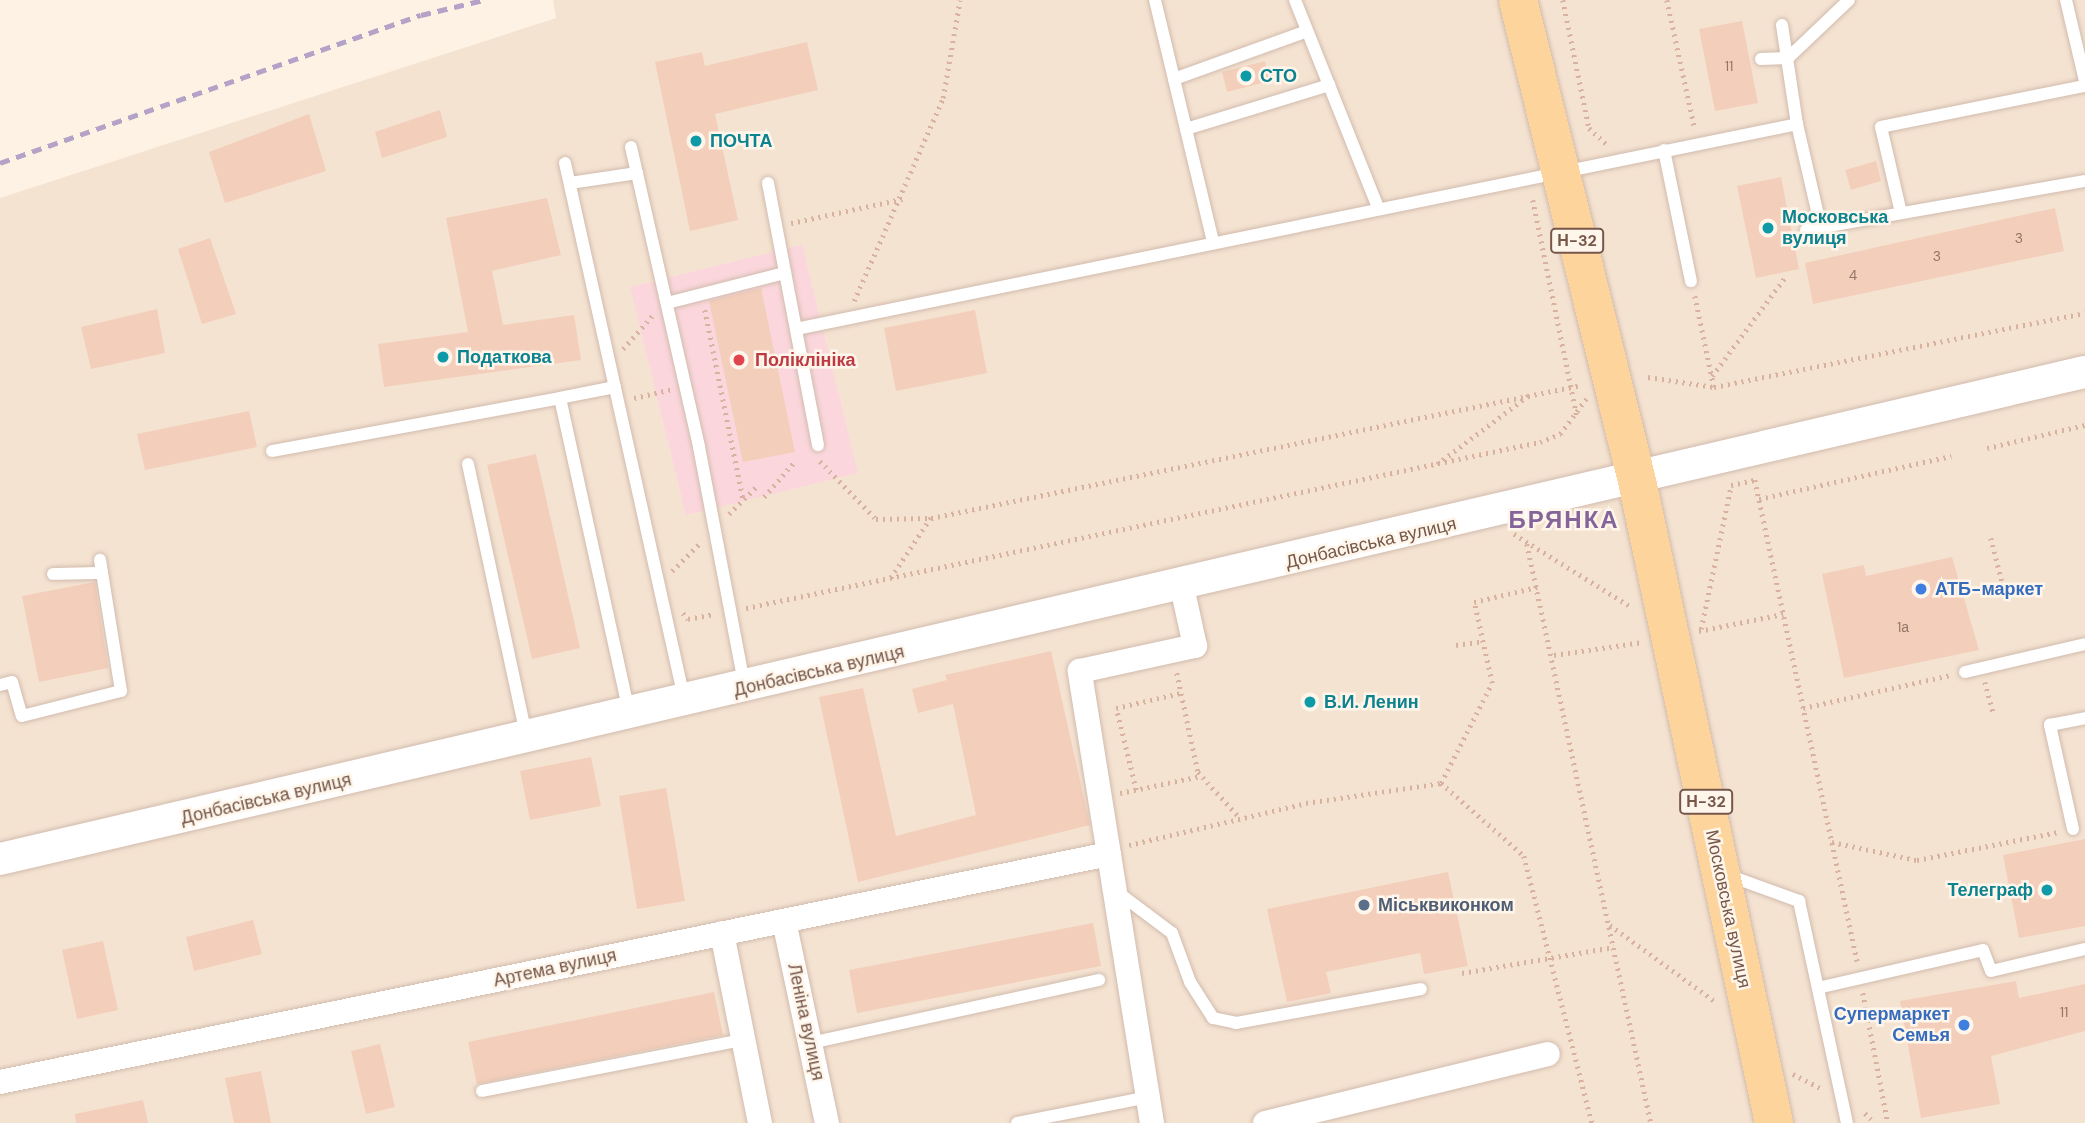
<!DOCTYPE html>
<meta charset="utf-8">
<style>
body{margin:0}
#map{position:relative;width:2085px;height:1123px;overflow:hidden;background:#fdf2e4;font-family:"DM Sans",sans-serif}
div>[style]{position:absolute}
.residential>*{inset:0;background:#f5e3d2}
.medical>*{inset:0;background:#fbd7dd}
.building>*{inset:0;background:#f3cebb}
.path>*{height:4.5px;margin-top:-2.25px;transform-origin:0;background:repeating-linear-gradient(90deg,#d8b29e 0 2px,transparent 0 7px)}
.roads{filter:drop-shadow(0 0 2px #d1bbad) drop-shadow(0 0 2px #d1bbad)}
.service>*{height:12px;margin:-6px;padding:0 6px;transform-origin:6px;border-radius:6px;background:#fff}
.minor>*{height:24px;margin:-12px;padding:0 12px;transform-origin:12px;border-radius:12px;background:#fff}
.tertiary>*{height:32px;margin:-16px;padding:0 16px;transform-origin:16px;border-radius:16px;background:#fff}
.primary>*{height:38px;margin:-19px;padding:0 19px;transform-origin:19px;border-radius:19px;background:#fdd49b}
.rail>*{height:5px;margin-top:-2.5px;transform-origin:0;background:repeating-linear-gradient(90deg,#b4a2c7 0 10px,transparent 0 17px)}
.dots>*{width:19px;height:19px;translate:-50% -50%;box-sizing:border-box;border:4px solid #fff6eb;border-radius:50%}
span{translate:-50% -50%;white-space:nowrap;text-align:center;line-height:1.15;-webkit-text-stroke:5px #fff6eb;paint-order:stroke}
.number-label{font-size:14px;color:#957566}
.number-label span{-webkit-text-stroke-width:0}
.shield-label span{padding:2px 5px;background:#fff6eb;border:2px solid;border-radius:5px;-webkit-text-stroke-width:0}
.shield-label{font-size:16px;color:#765749;font-weight:700}
.culture-label{font-size:18px;color:#0d838f;font-weight:700}
.left{translate:0 -50%;text-align:left}
.right{translate:-100% -50%;text-align:right}
.health-label{font-size:18px;color:#be3a42;font-weight:700}
.street-label{font-size:18px;color:#765749}
.shop-label{font-size:18px;color:#366cbe;font-weight:700}
.service-label{font-size:18px;color:#4e5e75;font-weight:700}
.district-label{font-size:24px;color:#85649a;font-weight:700;letter-spacing:2px}
</style>
<div id="map">
<div class="residential">
<div style="clip-path:polygon(553px 0,2085px 0,2085px 1123px,0 1123px,0 198px,556px 18px)"></div>
</div>
<div class="medical">
<div style="clip-path:polygon(802px 245px,858px 473px,686px 515px,630px 287px)"></div>
</div>
<div class="building">
<div style="clip-path:polygon(1742px 21px,1758px 103px,1715px 111px,1699px 29px)"></div>
<div style="clip-path:polygon(807px 42px,818px 90px,715px 114px,738px 220px,690px 231px,655px 62px,702px 52px,705px 66px)"></div>
<div style="clip-path:polygon(1265px 61px,1270px 81px,1227px 92px,1222px 72px)"></div>
<div style="clip-path:polygon(440px 110px,447px 137px,382px 158px,375px 132px)"></div>
<div style="clip-path:polygon(309px 114px,326px 171px,225px 203px,209px 152px)"></div>
<div style="clip-path:polygon(1876px 161px,1881px 181px,1851px 190px,1845px 170px)"></div>
<div style="clip-path:polygon(1781px 177px,1799px 269px,1756px 278px,1737px 186px)"></div>
<div style="clip-path:polygon(547px 198px,561px 255px,492px 271px,503px 325px,574px 315px,581px 360px,384px 387px,378px 344px,468px 332px,446px 218px)"></div>
<div style="clip-path:polygon(2055px 208px,2064px 251px,1813px 304px,1805px 263px)"></div>
<div style="clip-path:polygon(210px 238px,236px 314px,202px 324px,178px 249px)"></div>
<div style="clip-path:polygon(761px 288px,795px 452px,743px 462px,709px 301px)"></div>
<div style="clip-path:polygon(157px 309px,165px 353px,91px 369px,81px 327px)"></div>
<div style="clip-path:polygon(975px 310px,987px 373px,896px 391px,884px 328px)"></div>
<div style="clip-path:polygon(249px 411px,257px 447px,145px 470px,137px 434px)"></div>
<div style="clip-path:polygon(536px 454px,580px 648px,532px 659px,487px 465px)"></div>
<div style="clip-path:polygon(1952px 557px,1979px 650px,1844px 678px,1822px 574px,1864px 565px,1866px 576px)"></div>
<div style="clip-path:polygon(95px 582px,108px 668px,39px 682px,22px 596px)"></div>
<div style="clip-path:polygon(1051px 651px,1090px 825px,858px 882px,819px 697px,863px 688px,896px 836px,976px 815px,953px 704px,918px 713px,912px 689px,947px 680px,945px 675px)"></div>
<div style="clip-path:polygon(591px 757px,601px 806px,530px 820px,520px 771px)"></div>
<div style="clip-path:polygon(666px 788px,685px 901px,637px 909px,619px 796px)"></div>
<div style="clip-path:polygon(2085px 839px,2085px 926px,2019px 938px,2003px 855px)"></div>
<div style="clip-path:polygon(1448px 872px,1468px 966px,1424px 974px,1420px 953px,1326px 972px,1331px 993px,1287px 1002px,1267px 909px)"></div>
<div style="clip-path:polygon(253px 920px,262px 954px,194px 971px,186px 937px)"></div>
<div style="clip-path:polygon(1093px 923px,1101px 966px,857px 1013px,849px 970px)"></div>
<div style="clip-path:polygon(103px 941px,118px 1010px,77px 1019px,62px 950px)"></div>
<div style="clip-path:polygon(2016px 981px,2019px 998px,2085px 984px,2085px 1031px,1991px 1056px,2000px 1104px,1921px 1118px,1900px 1001px)"></div>
<div style="clip-path:polygon(714px 992px,723px 1035px,477px 1084px,468px 1042px)"></div>
<div style="clip-path:polygon(380px 1044px,395px 1107px,366px 1114px,351px 1051px)"></div>
<div style="clip-path:polygon(261px 1071px,271px 1123px,234px 1123px,225px 1078px)"></div>
<div style="clip-path:polygon(143px 1100px,148px 1123px,76px 1123px,75px 1114px)"></div>
</div>
<div class="path">
<div style="left:1563px;top:0;width:131px;rotate:78.5deg"></div>
<div style="left:1589px;top:128px;width:25px;rotate:43deg"></div>
<div style="left:1667px;top:0;width:132px;rotate:77.8deg"></div>
<div style="left:1533px;top:200px;width:220px;rotate:78.5deg"></div>
<div style="left:791px;top:223px;width:114px;rotate:-12.2deg"></div>
<div style="left:1695px;top:296px;width:93px;rotate:78.2deg"></div>
<div style="left:854px;top:301px;width:222px;rotate:-66.3deg"></div>
<div style="left:943px;top:98px;width:99px;rotate:-80.2deg"></div>
<div style="left:705px;top:310px;width:193px;rotate:78.6deg"></div>
<div style="left:623px;top:349px;width:44px;rotate:-48.7deg"></div>
<div style="left:1712px;top:376px;width:124px;rotate:-53.5deg"></div>
<div style="left:1648px;top:377px;width:67px;rotate:8.6deg"></div>
<div style="left:1714px;top:387px;width:378px;rotate:-11.3deg"></div>
<div style="left:634px;top:398px;width:37px;rotate:-13deg"></div>
<div style="left:1987px;top:448px;width:101px;rotate:-13.2deg"></div>
<div style="left:820px;top:461px;width:81px;rotate:46deg"></div>
<div style="left:876px;top:519px;width:55px;rotate:-1deg"></div>
<div style="left:931px;top:518px;width:76px;rotate:123.7deg"></div>
<div style="left:1437px;top:464px;width:114px;rotate:-36.8deg"></div>
<div style="left:764px;top:497px;width:48px;rotate:-49.3deg"></div>
<div style="left:1759px;top:499px;width:197px;rotate:-12.6deg"></div>
<div style="left:729px;top:514px;width:41px;rotate:-45deg"></div>
<div style="left:931px;top:518px;width:664px;rotate:-11.55deg"></div>
<div style="left:1514px;top:534px;width:140px;rotate:31.9deg"></div>
<div style="left:1991px;top:538px;width:65px;rotate:75.7deg"></div>
<div style="left:1527px;top:544px;width:592px;rotate:77.91deg"></div>
<div style="left:672px;top:571px;width:41px;rotate:-45deg"></div>
<div style="left:746px;top:608px;width:811px;rotate:-11.81deg"></div>
<div style="left:1540px;top:442px;width:22px;rotate:-22deg"></div>
<div style="left:1560px;top:434px;width:44px;rotate:-53.4deg"></div>
<div style="left:683px;top:613px;width:8px;rotate:50deg"></div>
<div style="left:688px;top:619px;width:25px;rotate:-11deg"></div>
<div style="left:1701px;top:629px;width:147px;rotate:-78.2deg"></div>
<div style="left:1731px;top:485px;width:25px;rotate:-12deg"></div>
<div style="left:1755px;top:480px;width:495px;rotate:78deg"></div>
<div style="left:1699px;top:631px;width:86px;rotate:-11.4deg"></div>
<div style="left:1456px;top:645px;width:27px;rotate:-8deg"></div>
<div style="left:1554px;top:655px;width:90px;rotate:-8.3deg"></div>
<div style="left:1177px;top:673px;width:101px;rotate:78deg"></div>
<div style="left:1198px;top:772px;width:62px;rotate:47.6deg"></div>
<div style="left:1985px;top:682px;width:31px;rotate:75deg"></div>
<div style="left:1803px;top:708px;width:152px;rotate:-12.6deg"></div>
<div style="left:1441px;top:783px;width:112px;rotate:-63deg"></div>
<div style="left:1492px;top:683px;width:83px;rotate:-102.5deg"></div>
<div style="left:1474px;top:602px;width:65px;rotate:-13.4deg"></div>
<div style="left:1136px;top:790px;width:84px;rotate:-103.7deg"></div>
<div style="left:1116px;top:708px;width:67px;rotate:-13deg"></div>
<div style="left:1120px;top:793px;width:83px;rotate:-11.9deg"></div>
<div style="left:1832px;top:842px;width:87px;rotate:12deg"></div>
<div style="left:1917px;top:860px;width:144px;rotate:-11.2deg"></div>
<div style="left:1129px;top:845px;width:182px;rotate:-13.3deg"></div>
<div style="left:1306px;top:803px;width:136px;rotate:-8.4deg"></div>
<div style="left:1441px;top:783px;width:111px;rotate:41.3deg"></div>
<div style="left:1524px;top:856px;width:276px;rotate:75.7deg"></div>
<div style="left:1610px;top:925px;width:131px;rotate:36deg"></div>
<div style="left:1462px;top:973px;width:154px;rotate:-9.7deg"></div>
<div style="left:1863px;top:993px;width:132px;rotate:79.1deg"></div>
<div style="left:1793px;top:1074px;width:34px;rotate:27deg"></div>
<div style="left:1865px;top:1113px;width:14px;rotate:45deg"></div>
</div>
<div class="roads">
<div class="service">
<div style="left:1155px;top:0;width:248px;rotate:76.5deg"></div>
<div style="left:1295px;top:0;width:224px;rotate:68.2deg"></div>
<div style="left:2066px;top:0;width:83px;rotate:76.8deg"></div>
<div style="left:1782px;top:25px;width:100px;rotate:81.4deg"></div>
<div style="left:1761px;top:59px;width:27px;rotate:-2deg"></div>
<div style="left:1788px;top:58px;width:84px;rotate:-43.6deg"></div>
<div style="left:1174px;top:79px;width:141px;rotate:-19.8deg"></div>
<div style="left:1186px;top:129px;width:150px;rotate:-17.1deg"></div>
<div style="left:631px;top:147px;width:308px;rotate:77.2deg"></div>
<div style="left:699px;top:447px;width:241px;rotate:79.2deg"></div>
<div style="left:1664px;top:150px;width:134px;rotate:78.4deg"></div>
<div style="left:565px;top:163px;width:548px;rotate:77.46deg"></div>
<div style="left:570px;top:183px;width:68px;rotate:-8.5deg"></div>
<div style="left:768px;top:183px;width:267px;rotate:79.2deg"></div>
<div style="left:1901px;top:213px;width:88px;rotate:-103.1deg"></div>
<div style="left:1881px;top:127px;width:208px;rotate:-11.4deg"></div>
<div style="left:1806px;top:230px;width:283px;rotate:-10deg"></div>
<div style="left:667px;top:303px;width:122px;rotate:-14.3deg"></div>
<div style="left:796px;top:329px;width:1022px;rotate:-11.57deg"></div>
<div style="left:1797px;top:124px;width:107px;rotate:77deg"></div>
<div style="left:615px;top:387px;width:56px;rotate:168.7deg"></div>
<div style="left:560px;top:398px;width:321px;rotate:77.6deg"></div>
<div style="left:272px;top:451px;width:293px;rotate:-10.4deg"></div>
<div style="left:468px;top:464px;width:277px;rotate:77.9deg"></div>
<div style="left:53px;top:574px;width:49px;rotate:-1.2deg"></div>
<div style="left:1965px;top:672px;width:123px;rotate:-13.1deg"></div>
<div style="left:0;top:685px;width:12px;rotate:-14deg"></div>
<div style="left:12px;top:682px;width:35px;rotate:74deg"></div>
<div style="left:22px;top:716px;width:102px;rotate:-14.2deg"></div>
<div style="left:121px;top:691px;width:133px;rotate:-99.1deg"></div>
<div style="left:2073px;top:829px;width:107px;rotate:-102.5deg"></div>
<div style="left:2050px;top:725px;width:36px;rotate:-11deg"></div>
<div style="left:1727px;top:875px;width:77px;rotate:19.9deg"></div>
<div style="left:1799px;top:901px;width:227px;rotate:77.8deg"></div>
<div style="left:1116px;top:891px;width:70px;rotate:36.9deg"></div>
<div style="left:1172px;top:933px;width:52px;rotate:69.8deg"></div>
<div style="left:1190px;top:982px;width:43px;rotate:57.4deg"></div>
<div style="left:1213px;top:1018px;width:24px;rotate:12deg"></div>
<div style="left:1236px;top:1023px;width:188px;rotate:-10.4deg"></div>
<div style="left:1822px;top:987px;width:165px;rotate:-12.9deg"></div>
<div style="left:1983px;top:950px;width:22px;rotate:69deg"></div>
<div style="left:1991px;top:971px;width:97px;rotate:-13.2deg"></div>
<div style="left:810px;top:1043px;width:296px;rotate:-12.3deg"></div>
<div style="left:482px;top:1091px;width:266px;rotate:-11.1deg"></div>
<div style="left:1017px;top:1123px;width:134px;rotate:-11.2deg"></div>
</div>
<div class="minor">
<div style="left:784px;top:921px;width:207px;rotate:78deg"></div>
<div style="left:722px;top:933px;width:194px;rotate:78.7deg"></div>
<div style="left:0;top:1082px;width:1132px;rotate:-11.62deg"></div>
<div style="left:1152px;top:1123px;width:458px;rotate:-99.1deg"></div>
<div style="left:1080px;top:671px;width:118px;rotate:-12.3deg"></div>
<div style="left:1195px;top:646px;width:60px;rotate:-102.4deg"></div>
<div style="left:1265px;top:1123px;width:291px;rotate:-13.7deg"></div>
</div>
<div class="tertiary">
<div style="left:0;top:859px;width:2141px;rotate:-13.15deg"></div>
</div>
<div class="primary">
<div style="left:1518px;top:0;width:496px;rotate:76.1deg"></div>
<div style="left:1637px;top:481px;width:656px;rotate:77.95deg"></div>
</div>
</div>
<div class="rail">
<div style="left:0;top:163px;width:446px;rotate:-19.4deg"></div>
<div style="left:421px;top:15px;width:64px;rotate:-13.6deg"></div>
</div>
<div class="dots">
<div style="left:1246px;top:76px;background:#0f9aa8"></div>
<div style="left:696px;top:141px;background:#0f9aa8"></div>
<div style="left:1768px;top:228px;background:#0f9aa8"></div>
<div style="left:443px;top:357px;background:#0f9aa8"></div>
<div style="left:739px;top:360px;background:#e0444e"></div>
<div style="left:1921px;top:589px;background:#3f7fe0"></div>
<div style="left:1310px;top:702px;background:#0f9aa8"></div>
<div style="left:2047px;top:890px;background:#0f9aa8"></div>
<div style="left:1364px;top:905px;background:#5c6f8a"></div>
<div style="left:1964px;top:1025px;background:#3f7fe0"></div>
</div>
<div class="number-label">
<span style="left:1729px;top:66px">11</span>
<span style="left:2019px;top:238px">3</span>
<span style="left:1937px;top:256px">3</span>
<span style="left:1853px;top:275px">4</span>
<span style="left:1903px;top:627px">1а</span>
<span style="left:2064px;top:1012px">11</span>
</div>
<div class="shield-label">
<span style="left:1577px;top:241px">Н-32</span>
<span style="left:1706px;top:802px">Н-32</span>
</div>
<div class="culture-label">
<span class="left" style="left:1260px;top:76px">СТО</span>
<span class="left" style="left:710px;top:141px">ПОЧТА</span>
<span class="left" style="left:1782px;top:228px">Московська<br>вулиця</span>
<span class="left" style="left:457px;top:357px">Податкова</span>
<span class="left" style="left:1324px;top:702px">В.И. Ленин</span>
<span class="right" style="left:2033px;top:890px">Телеграф</span>
</div>
<div class="health-label">
<span class="left" style="left:755px;top:360px">Поліклініка</span>
</div>
<div class="street-label">
<span style="left:1371px;top:543px;rotate:-13deg">Донбасівська вулиця</span>
<span style="left:819px;top:671px;rotate:-13deg">Донбасівська вулиця</span>
<span style="left:266px;top:799px;rotate:-13deg">Донбасівська вулиця</span>
<span style="left:1728px;top:909px;rotate:78deg">Московська вулиця</span>
<span style="left:555px;top:968px;rotate:-12deg">Артема вулиця</span>
<span style="left:806px;top:1022px;rotate:78deg">Леніна вулиця</span>
</div>
<div class="shop-label">
<span class="left" style="left:1935px;top:589px">АТБ-маркет</span>
<span class="right" style="left:1950px;top:1025px">Супермаркет<br>Семья</span>
</div>
<div class="service-label">
<span class="left" style="left:1378px;top:905px">Міськвиконком</span>
</div>
<div class="district-label">
<span style="left:1564px;top:520px">БРЯНКА</span>
</div>
</div>
